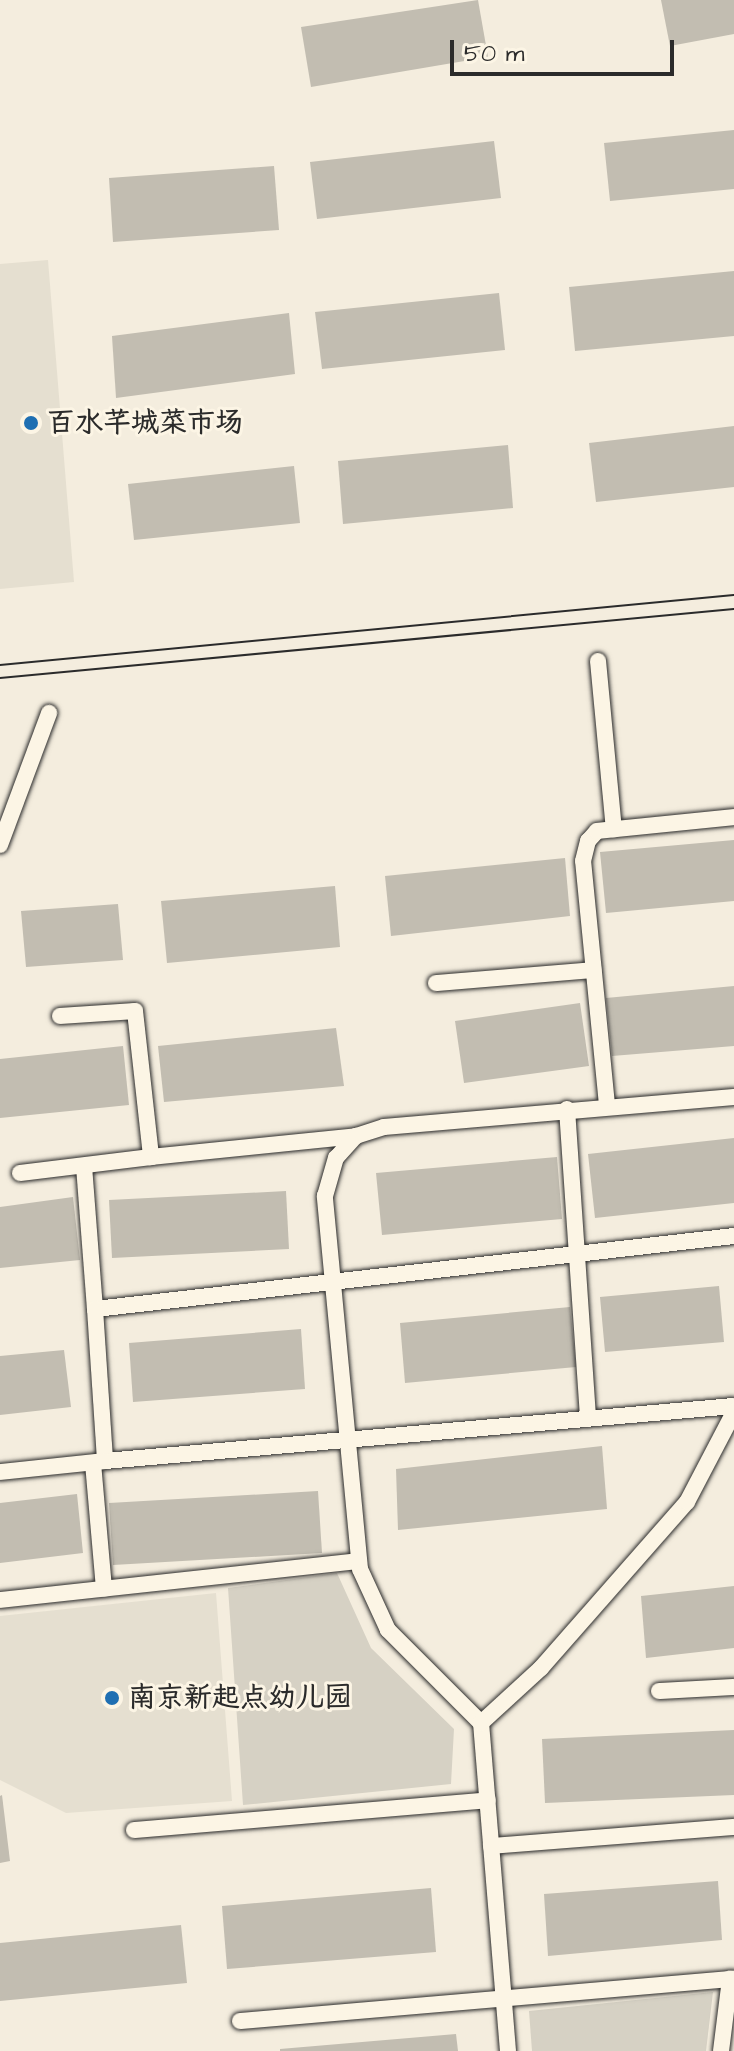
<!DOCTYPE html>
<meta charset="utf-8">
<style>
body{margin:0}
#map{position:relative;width:734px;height:2051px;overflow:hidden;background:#f4edde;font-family:"Architects Daughter","LXGW WenKai TC",sans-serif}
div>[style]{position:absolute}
.built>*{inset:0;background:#e5dfd0}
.green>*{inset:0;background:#d6d1c4}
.building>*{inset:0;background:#c2bdb1}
.roads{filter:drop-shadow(0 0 2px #2b2b2b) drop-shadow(0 0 2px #2b2b2b)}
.service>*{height:16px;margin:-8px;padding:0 8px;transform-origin:8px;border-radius:8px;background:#fcf5e5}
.tram>*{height:2px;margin:-1px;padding:0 1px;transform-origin:1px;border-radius:1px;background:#2b2b2b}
.dots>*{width:22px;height:22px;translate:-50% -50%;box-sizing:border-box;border:4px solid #fcf5e5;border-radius:50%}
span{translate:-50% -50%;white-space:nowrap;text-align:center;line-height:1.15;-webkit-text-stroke:6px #fcf5e5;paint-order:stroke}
.poi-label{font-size:28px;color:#2b2b2b;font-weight:700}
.left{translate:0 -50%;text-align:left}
.scale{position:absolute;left:450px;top:40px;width:224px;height:36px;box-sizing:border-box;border:4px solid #2b2b2b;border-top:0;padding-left:10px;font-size:24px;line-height:28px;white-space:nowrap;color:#2b2b2b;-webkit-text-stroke:6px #fcf5e5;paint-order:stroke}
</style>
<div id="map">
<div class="built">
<div style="clip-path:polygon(48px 260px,74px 582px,0 589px,0 264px)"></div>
<div style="clip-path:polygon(216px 1593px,232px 1801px,66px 1813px,0 1780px,0 1616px)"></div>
</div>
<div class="green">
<div style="clip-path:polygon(337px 1573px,371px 1648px,454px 1729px,451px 1784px,243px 1805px,228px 1588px)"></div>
<div style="clip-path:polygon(713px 1992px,706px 2051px,532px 2051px,529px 2011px)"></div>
</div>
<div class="building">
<div style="clip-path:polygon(478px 0,488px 57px,311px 87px,301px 27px)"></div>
<div style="clip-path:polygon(661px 0,734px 0,734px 34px,670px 46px)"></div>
<div style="clip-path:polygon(734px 130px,734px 189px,610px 201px,604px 143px)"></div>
<div style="clip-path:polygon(494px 141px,501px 198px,317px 219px,310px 162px)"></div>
<div style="clip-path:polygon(274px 166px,279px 230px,113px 242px,109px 178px)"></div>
<div style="clip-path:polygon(734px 271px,734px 336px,575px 351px,569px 287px)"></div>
<div style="clip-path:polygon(499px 293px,505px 350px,322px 369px,315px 312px)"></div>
<div style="clip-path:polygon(289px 313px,295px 374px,116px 398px,112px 336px)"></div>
<div style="clip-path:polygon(734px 426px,734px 487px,596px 502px,589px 443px)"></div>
<div style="clip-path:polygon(508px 445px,513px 508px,343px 524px,338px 461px)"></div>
<div style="clip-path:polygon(294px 466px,300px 523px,134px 540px,128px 484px)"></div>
<div style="clip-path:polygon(734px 840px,734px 901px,606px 913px,600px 852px)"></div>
<div style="clip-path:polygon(565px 858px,570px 916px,391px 936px,385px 876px)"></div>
<div style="clip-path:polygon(335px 886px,340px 947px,167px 963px,161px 901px)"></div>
<div style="clip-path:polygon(118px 904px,123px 960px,26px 967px,21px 911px)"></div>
<div style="clip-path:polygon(734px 986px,734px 1046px,612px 1056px,606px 998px)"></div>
<div style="clip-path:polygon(580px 1003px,589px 1066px,464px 1083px,455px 1021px)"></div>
<div style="clip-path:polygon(336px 1028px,344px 1086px,164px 1102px,158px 1046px)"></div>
<div style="clip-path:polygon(123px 1046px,129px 1105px,0 1118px,0 1059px)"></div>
<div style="clip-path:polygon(734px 1138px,734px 1203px,595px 1218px,588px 1154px)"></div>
<div style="clip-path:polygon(557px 1157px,562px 1219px,382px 1235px,376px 1173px)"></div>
<div style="clip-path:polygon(286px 1191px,289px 1249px,112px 1258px,109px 1200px)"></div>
<div style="clip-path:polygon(73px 1197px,80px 1260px,0 1268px,0 1207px)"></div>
<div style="clip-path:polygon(719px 1286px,724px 1342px,605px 1352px,600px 1297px)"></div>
<div style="clip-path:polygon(570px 1307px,576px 1367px,405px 1383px,400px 1323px)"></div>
<div style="clip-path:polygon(301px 1329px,305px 1389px,133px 1402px,129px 1343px)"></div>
<div style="clip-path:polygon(64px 1350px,71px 1407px,0 1415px,0 1356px)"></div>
<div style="clip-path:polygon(602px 1446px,607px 1509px,398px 1530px,396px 1469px)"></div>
<div style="clip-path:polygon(318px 1491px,322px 1553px,113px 1565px,109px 1503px)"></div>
<div style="clip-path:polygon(77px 1494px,83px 1553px,0 1563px,0 1503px)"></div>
<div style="clip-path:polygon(734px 1586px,734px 1648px,646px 1658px,641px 1596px)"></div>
<div style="clip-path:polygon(734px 1730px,734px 1795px,545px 1803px,542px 1739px)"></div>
<div style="clip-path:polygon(2px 1795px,10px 1861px,0 1863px,0 1796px)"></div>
<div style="clip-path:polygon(718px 1881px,722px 1940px,548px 1956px,544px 1894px)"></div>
<div style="clip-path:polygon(431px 1888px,436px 1952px,227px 1969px,222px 1906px)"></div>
<div style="clip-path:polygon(181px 1925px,187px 1983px,0 2001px,0 1943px)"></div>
<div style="clip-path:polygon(456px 2034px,458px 2051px,280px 2051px,280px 2049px)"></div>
</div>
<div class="roads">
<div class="service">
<div style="left:598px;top:661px;width:169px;rotate:84.6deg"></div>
<div style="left:0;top:845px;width:141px;rotate:-69.6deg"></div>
<div style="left:436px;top:983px;width:158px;rotate:-4.7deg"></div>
<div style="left:60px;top:1016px;width:75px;rotate:-3.8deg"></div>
<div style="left:135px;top:1011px;width:147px;rotate:83.7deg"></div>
<div style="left:151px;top:1157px;width:206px;rotate:-5.8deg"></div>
<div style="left:607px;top:1105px;width:245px;rotate:-95.6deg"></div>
<div style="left:583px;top:861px;width:21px;rotate:-76deg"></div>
<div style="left:588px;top:841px;width:13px;rotate:-48deg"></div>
<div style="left:597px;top:831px;width:138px;rotate:-5.8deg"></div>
<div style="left:567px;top:1109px;width:310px;rotate:86.1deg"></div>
<div style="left:84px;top:1166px;width:143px;rotate:85.6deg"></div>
<div style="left:20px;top:1173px;width:132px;rotate:-7deg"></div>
<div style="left:734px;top:1236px;width:643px;rotate:173.48deg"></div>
<div style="left:95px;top:1309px;width:152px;rotate:86.2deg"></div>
<div style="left:105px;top:1461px;width:631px;rotate:-5deg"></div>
<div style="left:93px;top:1463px;width:126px;rotate:85deg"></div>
<div style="left:0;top:1472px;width:105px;rotate:-6deg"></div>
<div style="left:0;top:1600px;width:361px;rotate:-6.2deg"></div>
<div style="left:659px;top:1691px;width:75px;rotate:-3.1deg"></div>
<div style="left:481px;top:1723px;width:132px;rotate:-135deg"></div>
<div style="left:388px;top:1630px;width:67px;rotate:-114.7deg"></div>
<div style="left:360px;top:1569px;width:375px;rotate:-95.4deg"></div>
<div style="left:325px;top:1196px;width:40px;rotate:-74deg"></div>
<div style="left:336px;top:1158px;width:30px;rotate:-48deg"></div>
<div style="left:356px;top:1136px;width:29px;rotate:-18deg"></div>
<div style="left:384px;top:1127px;width:351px;rotate:-4.9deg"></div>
<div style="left:134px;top:1830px;width:355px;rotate:-4.8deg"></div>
<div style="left:491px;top:1846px;width:244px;rotate:-4.5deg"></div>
<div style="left:240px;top:2021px;width:496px;rotate:-4.9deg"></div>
<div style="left:508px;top:2051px;width:329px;rotate:-94.7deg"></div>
<div style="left:481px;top:1723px;width:81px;rotate:-42.5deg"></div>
<div style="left:541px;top:1668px;width:221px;rotate:-48.7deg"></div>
<div style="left:687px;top:1502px;width:102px;rotate:-62.4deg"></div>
<div style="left:721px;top:2051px;width:73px;rotate:-82.9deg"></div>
</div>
</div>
<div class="tram">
<div style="left:0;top:665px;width:737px;rotate:-5.45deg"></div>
<div style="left:0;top:678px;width:737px;rotate:-5.37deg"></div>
</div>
<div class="dots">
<div style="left:31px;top:423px;background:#1f6fb2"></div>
<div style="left:112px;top:1698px;background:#1f6fb2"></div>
</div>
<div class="poi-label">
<span class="left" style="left:47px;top:423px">百水芊城菜市场</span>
<span class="left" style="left:128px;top:1698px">南京新起点幼儿园</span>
</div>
<div class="scale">50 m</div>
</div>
